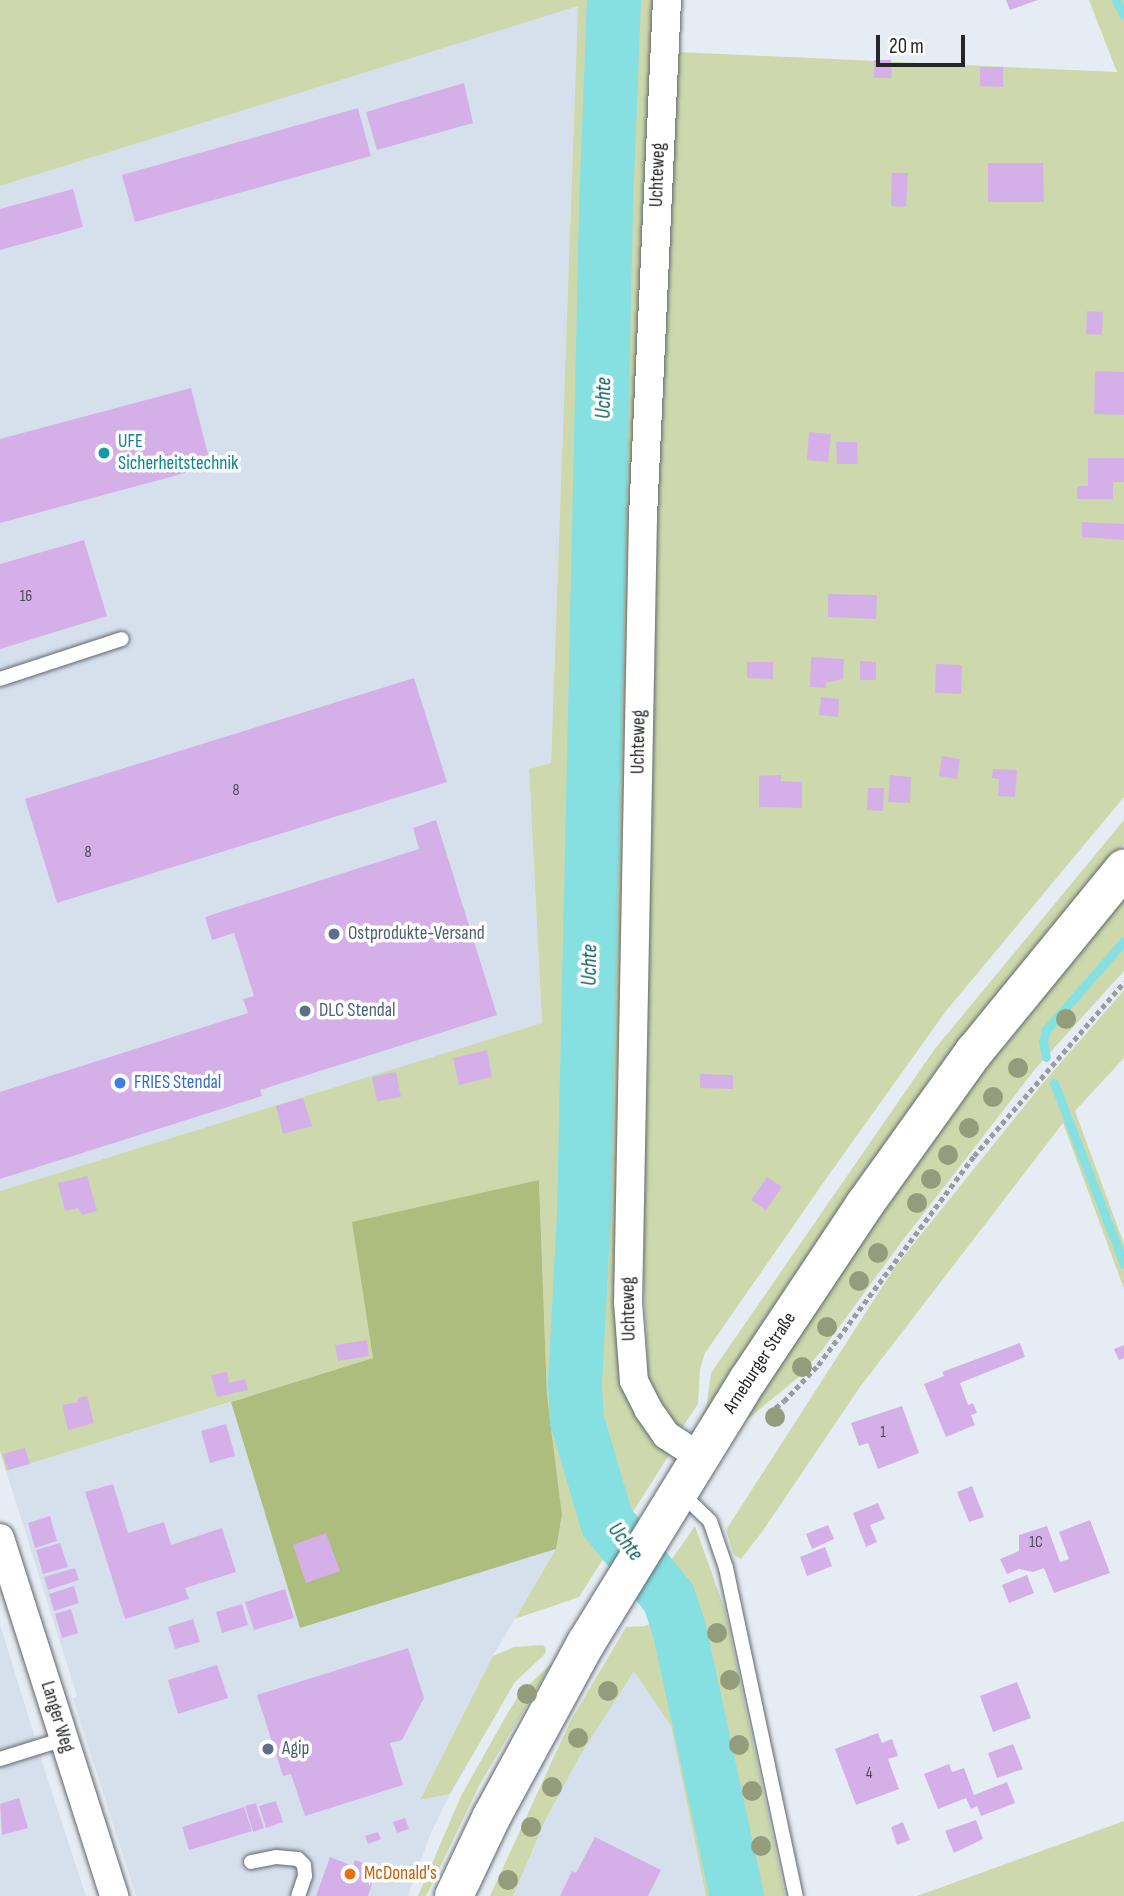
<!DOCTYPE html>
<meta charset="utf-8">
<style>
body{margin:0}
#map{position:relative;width:1124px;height:1896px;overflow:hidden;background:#e6ecf3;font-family:"Sofia Sans Condensed",sans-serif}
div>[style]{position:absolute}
.built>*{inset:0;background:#d6e0ed}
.green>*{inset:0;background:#cdd9ac}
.forest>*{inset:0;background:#acbd7e}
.stream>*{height:9px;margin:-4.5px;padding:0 4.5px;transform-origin:4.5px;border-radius:4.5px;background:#86e0e2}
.river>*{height:54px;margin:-27px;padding:0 27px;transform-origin:27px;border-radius:27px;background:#86e0e2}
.building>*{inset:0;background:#d5b0e8}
.path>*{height:4.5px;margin-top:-2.25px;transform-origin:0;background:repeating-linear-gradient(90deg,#999da2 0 5px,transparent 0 8.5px)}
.roads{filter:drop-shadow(0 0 2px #62676d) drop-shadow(0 0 2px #62676d)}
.service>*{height:14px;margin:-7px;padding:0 7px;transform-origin:7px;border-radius:7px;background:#fff}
.minor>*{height:28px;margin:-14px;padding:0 14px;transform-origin:14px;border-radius:14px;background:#fff}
.secondary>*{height:38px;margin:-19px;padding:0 19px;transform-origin:19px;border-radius:19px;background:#fff}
.trees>*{width:20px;height:20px;margin:-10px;border-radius:50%;background:#939d7b}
.dots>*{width:19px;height:19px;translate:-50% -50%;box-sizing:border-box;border:4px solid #fff;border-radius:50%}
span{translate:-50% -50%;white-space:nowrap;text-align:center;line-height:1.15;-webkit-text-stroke:7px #fff;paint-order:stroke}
.number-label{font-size:16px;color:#504858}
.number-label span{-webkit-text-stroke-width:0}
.street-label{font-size:19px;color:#242628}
.culture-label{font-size:19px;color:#0d838f}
.left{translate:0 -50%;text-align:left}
.service-label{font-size:19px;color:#4e5e75}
.shop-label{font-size:19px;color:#366cbe}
.food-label{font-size:19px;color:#c56008}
.water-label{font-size:21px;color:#06595b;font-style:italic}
.scale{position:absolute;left:876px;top:35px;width:89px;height:32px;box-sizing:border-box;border:4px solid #242628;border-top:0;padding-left:9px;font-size:21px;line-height:24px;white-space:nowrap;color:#242628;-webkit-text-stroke:5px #fff;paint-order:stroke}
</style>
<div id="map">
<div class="built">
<div style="clip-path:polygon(578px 5px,551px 764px,529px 770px,542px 1024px,0 1191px,0 186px)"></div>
<div style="clip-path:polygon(231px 1402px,300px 1628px,556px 1549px,493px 1656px,421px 1800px,450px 1794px,430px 1835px,408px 1896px,136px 1896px,73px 1698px,77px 1696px,6px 1471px)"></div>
<div style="clip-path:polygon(0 1624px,46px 1774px,86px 1896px,0 1896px)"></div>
<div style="clip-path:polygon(634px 1670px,671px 1726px,706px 1896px,513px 1896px,545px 1821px,581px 1754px)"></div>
</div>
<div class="green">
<div style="clip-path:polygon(0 0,659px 0,615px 1298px,669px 1455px,579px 1597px,515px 1619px,556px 1549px,562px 1515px,547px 1395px,539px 1180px,373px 1358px,6px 1471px,0 1451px,0 1191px,542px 1023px,529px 769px,551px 763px,578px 6px,0 186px)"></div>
<div style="clip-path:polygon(1089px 0,1124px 0,1124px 797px,946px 1011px,828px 1176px,705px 1353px,700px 1369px,698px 1404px,682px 1428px,667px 1419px,642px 1374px,648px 1362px,644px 1286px,644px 1014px,661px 354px,678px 52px,1117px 72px)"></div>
<div style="clip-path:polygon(1124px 820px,1124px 844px,1048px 934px,697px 1429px,707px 1404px,711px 1373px,934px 1050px)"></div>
<div style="clip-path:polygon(1124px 894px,1124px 971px,1036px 1068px,903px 1240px,823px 1349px,799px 1377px,749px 1418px,744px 1416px,847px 1260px,980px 1073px)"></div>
<div style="clip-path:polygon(1124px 990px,1124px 1058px,1075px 1111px,1124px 1244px,1124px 1289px,1063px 1123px,860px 1387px,762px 1532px,741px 1559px,734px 1555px,726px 1530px,895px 1267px,1043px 1083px)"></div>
<div style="clip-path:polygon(695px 1526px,725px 1610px,785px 1896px,706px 1896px,671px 1726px,634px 1671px,581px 1754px,545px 1821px,513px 1896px,490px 1896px,570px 1722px,626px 1627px,645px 1626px,658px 1621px,646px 1596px)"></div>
<div style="clip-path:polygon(543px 1645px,546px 1649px,545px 1654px,515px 1682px,450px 1794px,420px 1800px,493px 1656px,514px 1647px)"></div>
<div style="clip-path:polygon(552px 1663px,480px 1784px,426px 1896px,418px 1896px,461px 1796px,506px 1716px,520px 1693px)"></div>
<div style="clip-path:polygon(1124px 1821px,1124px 1896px,917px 1896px)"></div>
</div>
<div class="forest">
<div style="clip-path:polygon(539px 1180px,547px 1395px,562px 1515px,556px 1549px,300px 1628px,231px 1402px,373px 1358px,352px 1222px)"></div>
</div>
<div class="stream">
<div style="left:1116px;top:0;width:17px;rotate:62deg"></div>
<div style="left:1046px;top:1057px;width:16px;rotate:-101deg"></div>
<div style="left:1043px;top:1041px;width:11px;rotate:-75deg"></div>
<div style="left:1046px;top:1030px;width:118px;rotate:-48.8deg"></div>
<div style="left:1054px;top:1083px;width:194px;rotate:68.9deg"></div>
</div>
<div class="river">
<div style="left:614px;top:0;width:211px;rotate:92.2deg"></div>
<div style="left:606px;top:211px;width:1002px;rotate:91.26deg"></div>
<div style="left:584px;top:1213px;width:172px;rotate:93deg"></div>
<div style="left:575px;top:1385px;width:35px;rotate:87deg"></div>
<div style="left:577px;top:1420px;width:106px;rotate:73.6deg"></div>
<div style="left:607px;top:1522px;width:98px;rotate:50.8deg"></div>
<div style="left:669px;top:1598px;width:32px;rotate:72deg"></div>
<div style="left:679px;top:1628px;width:274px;rotate:77.8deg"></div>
</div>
<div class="building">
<div style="clip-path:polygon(1006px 0,1038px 0,1010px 10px)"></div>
<div style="clip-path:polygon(874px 60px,891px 60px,892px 78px,874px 78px)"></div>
<div style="clip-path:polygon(980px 67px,1003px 67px,1003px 87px,980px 86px)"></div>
<div style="clip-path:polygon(464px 83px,473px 123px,377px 150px,366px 112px)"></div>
<div style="clip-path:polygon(358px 108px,371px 156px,135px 222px,122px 175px)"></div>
<div style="clip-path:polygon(988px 163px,1043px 163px,1044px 202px,988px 202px)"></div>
<div style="clip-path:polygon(892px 173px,908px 173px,906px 207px,891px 206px)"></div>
<div style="clip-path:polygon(73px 189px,83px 227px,0 250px,0 209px)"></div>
<div style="clip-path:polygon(1087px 311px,1103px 312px,1102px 335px,1086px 334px)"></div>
<div style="clip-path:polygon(1095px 371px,1124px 372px,1124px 415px,1094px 414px)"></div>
<div style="clip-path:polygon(191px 388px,211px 466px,0 523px,0 439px)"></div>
<div style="clip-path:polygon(809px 432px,831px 434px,828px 462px,807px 460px)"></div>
<div style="clip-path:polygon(836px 442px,857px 442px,858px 464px,837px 464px)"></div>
<div style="clip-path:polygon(1088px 458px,1124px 458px,1124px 482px,1113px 482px,1113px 499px,1077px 499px,1077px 486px,1088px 486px)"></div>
<div style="clip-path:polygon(1082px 522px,1124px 524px,1124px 540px,1082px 537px)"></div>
<div style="clip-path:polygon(84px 540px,107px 616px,0 649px,0 564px)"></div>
<div style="clip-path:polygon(828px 594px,877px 595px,876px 619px,828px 617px)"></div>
<div style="clip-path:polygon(811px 657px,844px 659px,843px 679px,826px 683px,826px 688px,810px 687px)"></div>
<div style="clip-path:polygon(860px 661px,876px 662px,876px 680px,860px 680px)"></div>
<div style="clip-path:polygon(747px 662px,773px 662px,773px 679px,747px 678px)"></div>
<div style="clip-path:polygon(936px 664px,962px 665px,961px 694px,935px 693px)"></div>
<div style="clip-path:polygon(414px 678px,447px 782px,57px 903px,25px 799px)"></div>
<div style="clip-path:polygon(821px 697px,839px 699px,838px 717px,819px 715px)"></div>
<div style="clip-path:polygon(942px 756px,960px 759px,957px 779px,939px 776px)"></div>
<div style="clip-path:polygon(993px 769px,1017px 770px,1015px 797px,998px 796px,999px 779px,992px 778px)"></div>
<div style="clip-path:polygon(781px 775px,781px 781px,802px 782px,802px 808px,759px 807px,759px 776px)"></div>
<div style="clip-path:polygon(890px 775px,911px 777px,910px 803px,888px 802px)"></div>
<div style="clip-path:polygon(868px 788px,884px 788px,883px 811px,867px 810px)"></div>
<div style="clip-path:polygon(436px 820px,497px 1015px,260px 1090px,262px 1096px,0 1179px,0 1092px,248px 1013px,243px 999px,254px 996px,234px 933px,212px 940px,205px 917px,419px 849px,413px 828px)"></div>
<div style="clip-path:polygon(487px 1050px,492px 1077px,459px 1085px,453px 1058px)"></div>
<div style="clip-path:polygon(396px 1072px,401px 1097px,377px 1101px,372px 1077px)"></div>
<div style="clip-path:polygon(700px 1074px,733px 1075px,733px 1089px,700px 1088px)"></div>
<div style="clip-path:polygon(303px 1098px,312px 1126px,283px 1134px,276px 1106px)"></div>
<div style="clip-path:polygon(87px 1176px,97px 1211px,82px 1215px,78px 1208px,65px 1211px,58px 1183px)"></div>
<div style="clip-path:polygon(767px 1177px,782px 1187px,766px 1210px,751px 1200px)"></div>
<div style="clip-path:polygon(367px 1340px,369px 1356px,338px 1361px,335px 1345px)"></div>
<div style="clip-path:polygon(1020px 1343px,1025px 1357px,960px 1383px,968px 1405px,973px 1403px,977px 1413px,971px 1415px,975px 1425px,946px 1437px,924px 1384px,944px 1376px,942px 1372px)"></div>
<div style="clip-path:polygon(1124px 1345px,1124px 1358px,1119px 1360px,1114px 1349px)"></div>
<div style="clip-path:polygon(227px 1372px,229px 1383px,245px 1379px,248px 1390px,217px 1397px,211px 1375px)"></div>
<div style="clip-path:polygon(87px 1396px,94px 1423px,68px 1430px,62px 1405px,78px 1402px,78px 1398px)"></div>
<div style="clip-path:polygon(902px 1406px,919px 1453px,878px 1469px,868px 1443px,859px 1446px,851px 1423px)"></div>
<div style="clip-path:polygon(226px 1424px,235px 1456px,210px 1463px,201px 1431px)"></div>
<div style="clip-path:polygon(25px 1448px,30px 1464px,8px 1470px,3px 1454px)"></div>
<div style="clip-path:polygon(113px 1484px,128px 1533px,164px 1522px,171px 1545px,222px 1528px,236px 1572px,185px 1588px,189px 1599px,125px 1619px,85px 1492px)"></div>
<div style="clip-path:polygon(972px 1486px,984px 1517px,969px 1522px,957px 1492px)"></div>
<div style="clip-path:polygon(878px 1503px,885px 1519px,870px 1525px,877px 1542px,866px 1547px,853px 1513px)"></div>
<div style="clip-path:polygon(50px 1516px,57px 1541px,35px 1548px,28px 1523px)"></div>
<div style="clip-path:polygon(1090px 1520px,1110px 1573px,1054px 1593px,1044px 1568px,1033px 1572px,1019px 1569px,1007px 1574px,1000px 1559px,1019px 1551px,1019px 1535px,1047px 1526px,1060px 1562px,1069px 1559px,1059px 1532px)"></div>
<div style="clip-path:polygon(828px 1525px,834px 1539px,812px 1549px,806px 1534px)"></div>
<div style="clip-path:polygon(326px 1533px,340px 1571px,306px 1583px,293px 1545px)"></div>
<div style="clip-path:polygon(60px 1543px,68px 1567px,43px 1574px,36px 1550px)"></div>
<div style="clip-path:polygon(825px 1547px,832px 1566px,807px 1576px,800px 1557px)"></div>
<div style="clip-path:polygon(75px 1568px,79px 1580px,48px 1590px,44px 1577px)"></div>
<div style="clip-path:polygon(1027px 1575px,1034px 1593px,1009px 1603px,1002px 1585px)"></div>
<div style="clip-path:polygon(74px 1586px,79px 1603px,54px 1611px,49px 1594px)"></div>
<div style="clip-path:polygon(285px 1589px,294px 1618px,254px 1630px,245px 1602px)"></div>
<div style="clip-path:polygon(242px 1604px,248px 1625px,222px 1633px,216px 1612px)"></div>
<div style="clip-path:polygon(71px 1609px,78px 1633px,62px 1638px,55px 1614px)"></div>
<div style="clip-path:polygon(193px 1619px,200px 1642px,175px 1649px,168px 1627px)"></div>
<div style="clip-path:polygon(408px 1648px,424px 1698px,402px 1740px,390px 1743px,403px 1785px,305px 1816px,291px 1774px,283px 1776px,257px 1695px)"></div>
<div style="clip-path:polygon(217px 1665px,228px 1698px,178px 1714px,168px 1680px)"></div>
<div style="clip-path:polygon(1017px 1682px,1031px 1718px,993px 1732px,980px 1696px)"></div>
<div style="clip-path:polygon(878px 1733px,882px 1743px,892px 1739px,898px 1756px,888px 1759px,899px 1789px,856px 1805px,835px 1749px)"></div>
<div style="clip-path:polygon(1013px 1744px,1023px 1769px,997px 1778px,988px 1753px)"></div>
<div style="clip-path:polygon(949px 1764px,952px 1772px,964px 1768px,974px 1795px,1007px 1782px,1015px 1803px,981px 1816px,977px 1806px,971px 1809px,966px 1798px,938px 1809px,924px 1774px)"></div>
<div style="clip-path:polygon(19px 1798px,28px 1828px,2px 1835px,0 1804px)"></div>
<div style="clip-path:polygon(276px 1801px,283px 1822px,266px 1828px,259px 1806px)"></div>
<div style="clip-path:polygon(256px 1803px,264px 1828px,253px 1832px,245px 1806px)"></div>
<div style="clip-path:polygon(244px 1807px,252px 1831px,189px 1850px,182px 1827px)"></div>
<div style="clip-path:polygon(405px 1818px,409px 1829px,397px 1833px,393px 1822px)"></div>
<div style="clip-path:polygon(976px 1820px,983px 1839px,954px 1853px,945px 1831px)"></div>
<div style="clip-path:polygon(903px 1822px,910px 1840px,897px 1845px,891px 1827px)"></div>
<div style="clip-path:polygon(378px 1832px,381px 1839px,368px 1844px,365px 1836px)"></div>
<div style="clip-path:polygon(595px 1837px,661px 1870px,648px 1896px,560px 1896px,572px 1871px,576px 1873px)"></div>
<div style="clip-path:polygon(330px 1857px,353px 1866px,355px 1860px,377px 1868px,368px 1896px,316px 1896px)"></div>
</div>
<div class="path">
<div style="left:769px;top:1413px;width:19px;rotate:-39deg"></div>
<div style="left:784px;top:1401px;width:50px;rotate:-46.6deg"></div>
<div style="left:818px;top:1365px;width:261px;rotate:-53.3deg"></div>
<div style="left:974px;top:1156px;width:230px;rotate:-49.2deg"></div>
</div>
<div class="roads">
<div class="service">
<div style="left:0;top:679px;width:128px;rotate:-18.2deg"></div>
<div style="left:681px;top:1493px;width:40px;rotate:44deg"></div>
<div style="left:710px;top:1521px;width:50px;rotate:71.2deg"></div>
<div style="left:726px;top:1568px;width:335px;rotate:78deg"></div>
<div style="left:0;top:1759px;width:67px;rotate:-17.4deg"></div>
<div style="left:251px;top:1862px;width:25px;rotate:-11deg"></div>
<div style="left:276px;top:1857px;width:22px;rotate:5deg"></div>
<div style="left:298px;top:1859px;width:8px;rotate:45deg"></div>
<div style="left:304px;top:1865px;width:11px;rotate:85deg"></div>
<div style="left:305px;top:1876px;width:21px;rotate:109deg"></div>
</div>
<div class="minor">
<div style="left:667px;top:0;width:518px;rotate:92.66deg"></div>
<div style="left:643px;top:517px;width:785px;rotate:91.09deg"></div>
<div style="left:628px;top:1302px;width:79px;rotate:85.7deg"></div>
<div style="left:634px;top:1381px;width:31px;rotate:63deg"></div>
<div style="left:648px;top:1409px;width:32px;rotate:55deg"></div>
<div style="left:666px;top:1435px;width:40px;rotate:32.9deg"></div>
<div style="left:0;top:1538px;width:376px;rotate:72.3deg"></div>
</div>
<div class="secondary">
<div style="left:454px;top:1896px;width:89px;rotate:-64.6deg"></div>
<div style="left:492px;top:1816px;width:197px;rotate:-61.5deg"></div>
<div style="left:586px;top:1643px;width:309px;rotate:-58.4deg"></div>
<div style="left:748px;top:1380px;width:211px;rotate:-56.4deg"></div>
<div style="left:865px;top:1204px;width:187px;rotate:-54.4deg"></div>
<div style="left:974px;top:1052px;width:237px;rotate:-50.7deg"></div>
</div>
</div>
<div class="trees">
<div style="left:1066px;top:1019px"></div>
<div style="left:1018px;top:1068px"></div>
<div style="left:993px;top:1097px"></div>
<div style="left:969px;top:1128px"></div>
<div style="left:948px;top:1155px"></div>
<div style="left:931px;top:1179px"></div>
<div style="left:917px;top:1203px"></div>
<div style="left:878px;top:1253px"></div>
<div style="left:859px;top:1281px"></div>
<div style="left:827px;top:1327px"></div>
<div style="left:802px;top:1367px"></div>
<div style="left:775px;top:1417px"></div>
<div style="left:717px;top:1633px"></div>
<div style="left:730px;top:1680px"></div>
<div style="left:608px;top:1691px"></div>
<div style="left:527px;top:1694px"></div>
<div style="left:578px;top:1738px"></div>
<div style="left:739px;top:1745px"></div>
<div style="left:552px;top:1787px"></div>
<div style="left:752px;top:1791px"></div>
<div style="left:531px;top:1827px"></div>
<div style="left:761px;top:1846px"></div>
<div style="left:508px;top:1880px"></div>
</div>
<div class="dots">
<div style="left:104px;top:453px;background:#0f9aa8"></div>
<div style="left:334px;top:934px;background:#5c6f8a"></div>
<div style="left:305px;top:1011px;background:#5c6f8a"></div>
<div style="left:120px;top:1083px;background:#3f7fe0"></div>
<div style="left:268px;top:1749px;background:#5c6f8a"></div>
<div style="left:350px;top:1874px;background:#e8710a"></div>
</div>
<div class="number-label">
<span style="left:26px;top:597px">16</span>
<span style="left:236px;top:791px">8</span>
<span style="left:88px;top:853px">8</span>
<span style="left:883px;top:1433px">1</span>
<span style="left:1036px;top:1543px">1C</span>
<span style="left:869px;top:1774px">4</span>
</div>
<div class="street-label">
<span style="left:658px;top:175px;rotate:-88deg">Uchteweg</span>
<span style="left:639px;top:742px;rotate:-89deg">Uchteweg</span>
<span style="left:629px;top:1309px;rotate:-91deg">Uchteweg</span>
<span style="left:760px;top:1363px;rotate:-57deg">Arneburger Straße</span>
<span style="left:57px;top:1717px;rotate:73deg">Langer Weg</span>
</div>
<div class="culture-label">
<span class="left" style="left:118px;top:453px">UFE<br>Sicherheitstechnik</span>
</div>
<div class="service-label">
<span class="left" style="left:348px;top:934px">Ostprodukte-Versand</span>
<span class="left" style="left:319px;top:1011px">DLC Stendal</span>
<span class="left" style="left:282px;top:1749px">Agip</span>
</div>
<div class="shop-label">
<span class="left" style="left:134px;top:1083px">FRIES Stendal</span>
</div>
<div class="food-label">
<span class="left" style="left:364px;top:1874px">McDonald's</span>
</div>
<div class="water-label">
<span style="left:604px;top:398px;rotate:-89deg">Uchte</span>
<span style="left:590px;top:965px;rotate:-89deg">Uchte</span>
<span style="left:625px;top:1542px;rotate:52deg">Uchte</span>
</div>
<div class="scale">20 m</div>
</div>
